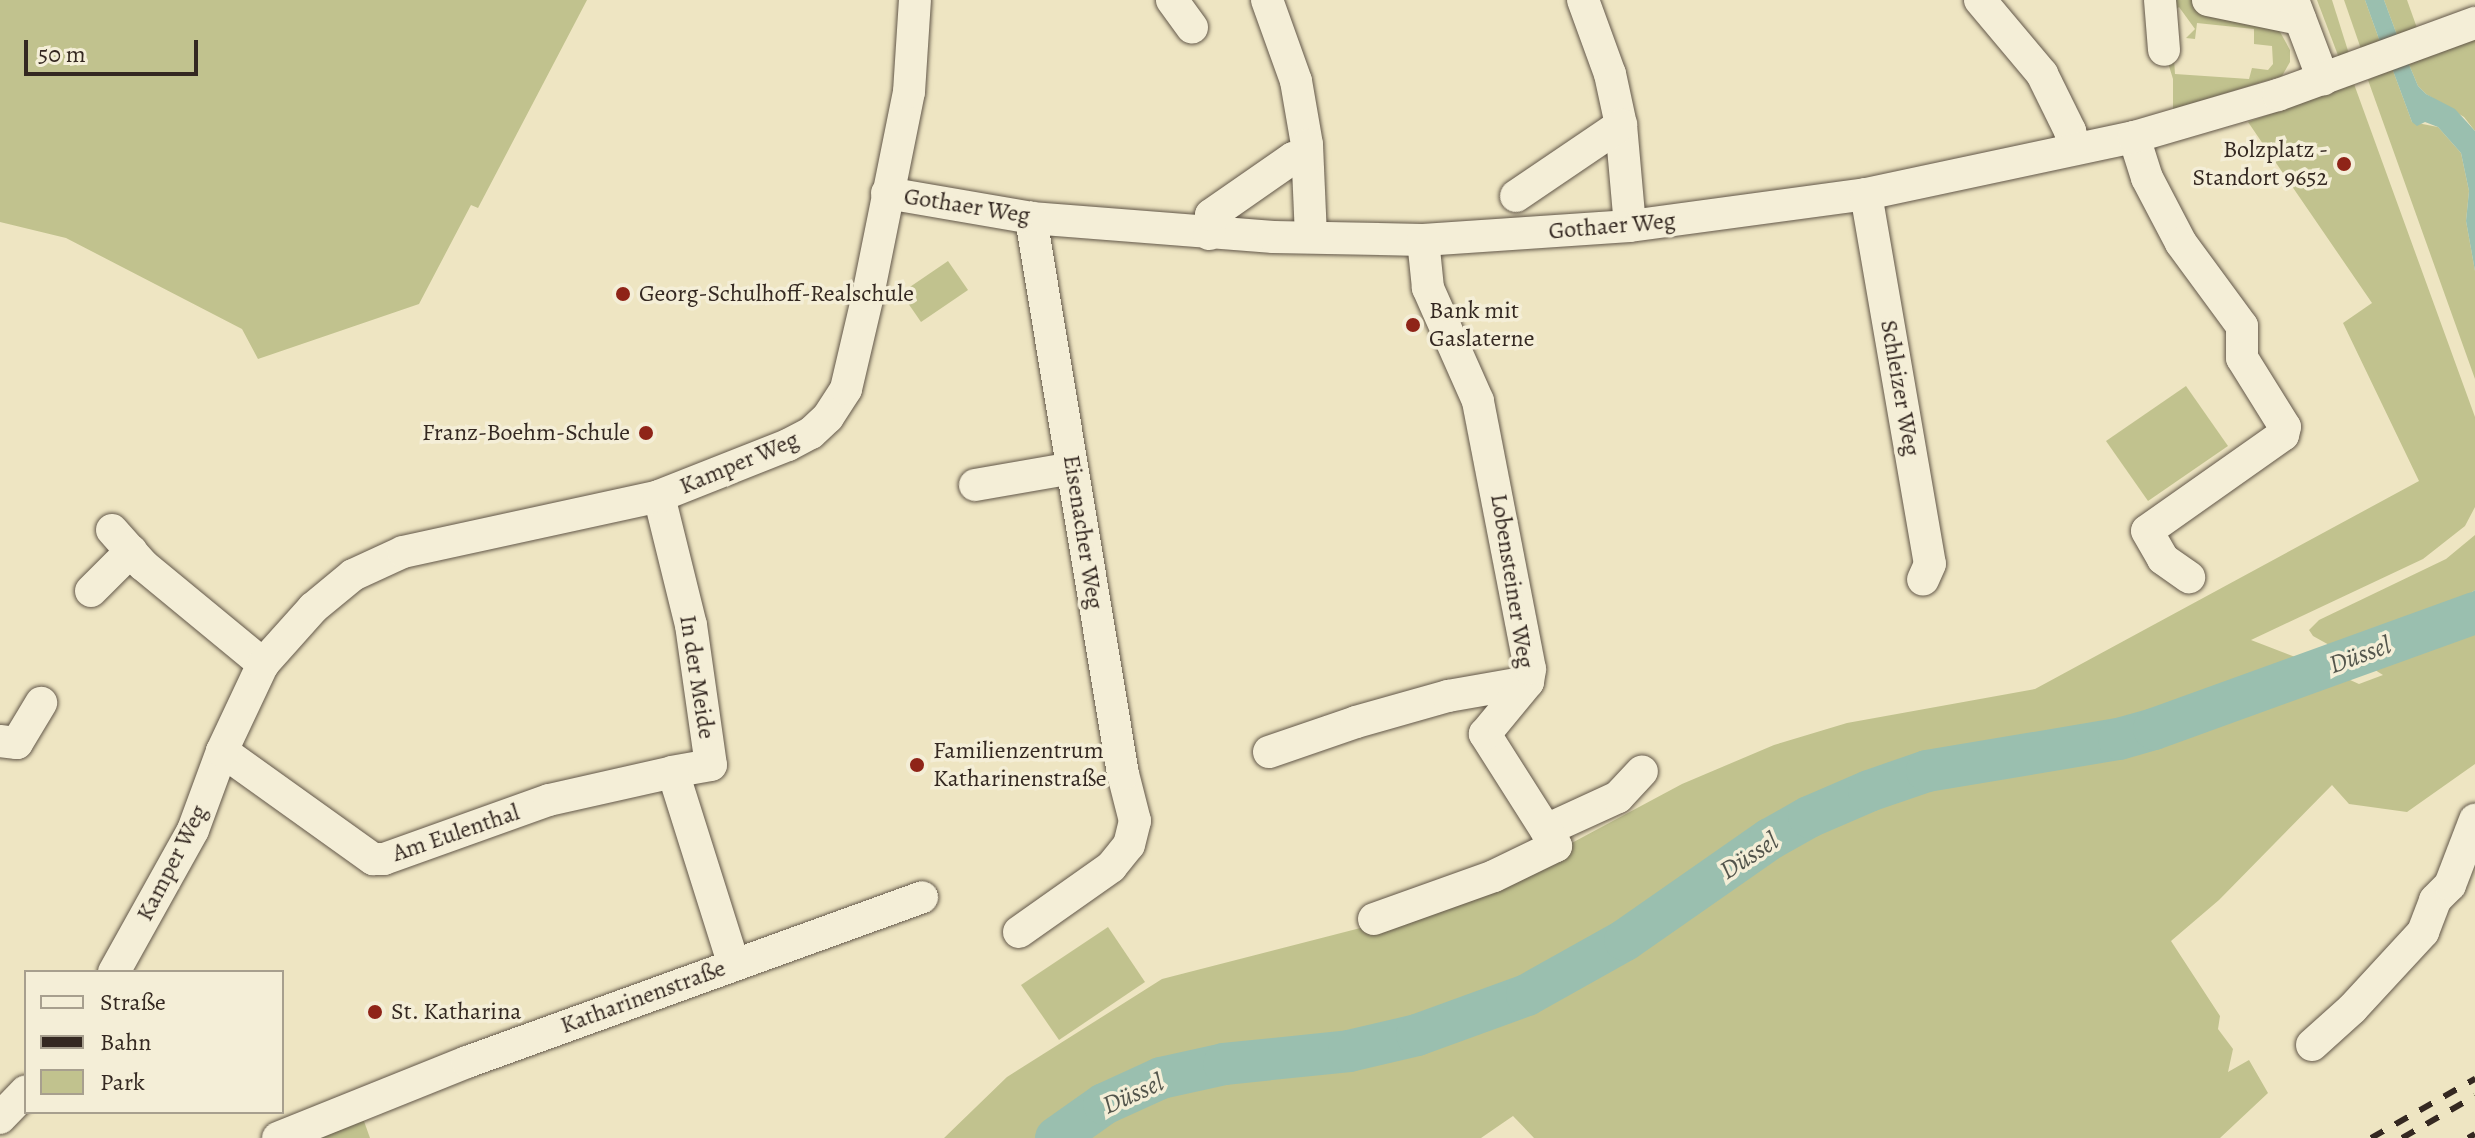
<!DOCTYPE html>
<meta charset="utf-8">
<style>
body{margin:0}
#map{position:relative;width:2475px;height:1138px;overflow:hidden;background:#eee5c2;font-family:Alegreya,serif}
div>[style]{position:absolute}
.green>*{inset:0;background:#c1c28e}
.water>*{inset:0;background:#9abfaf}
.river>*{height:42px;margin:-21px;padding:0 21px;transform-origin:21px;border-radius:21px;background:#9abfaf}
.roads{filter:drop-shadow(0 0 2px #625749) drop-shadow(0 0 2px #625749)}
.minor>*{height:32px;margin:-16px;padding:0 16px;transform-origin:16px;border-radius:16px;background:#f4eed7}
.rail>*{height:6px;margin-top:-3px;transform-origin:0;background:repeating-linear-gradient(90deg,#342821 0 14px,transparent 0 28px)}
.dots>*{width:22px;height:22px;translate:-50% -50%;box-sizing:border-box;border:4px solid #f4eed7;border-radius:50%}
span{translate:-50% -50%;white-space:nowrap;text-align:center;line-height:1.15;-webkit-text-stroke:7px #f4eed7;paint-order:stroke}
.poi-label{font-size:24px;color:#342821}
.right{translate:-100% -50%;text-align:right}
.left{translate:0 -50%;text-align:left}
.street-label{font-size:24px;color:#342821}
.water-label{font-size:26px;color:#53554c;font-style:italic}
.legend{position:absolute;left:24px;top:970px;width:260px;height:144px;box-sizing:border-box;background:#f4eed7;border:2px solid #a79f8e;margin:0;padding:10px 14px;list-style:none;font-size:24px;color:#342821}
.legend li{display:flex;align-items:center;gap:16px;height:40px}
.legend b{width:40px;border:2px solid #a79f8e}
.scale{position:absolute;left:24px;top:40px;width:174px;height:36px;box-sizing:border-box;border:4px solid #342821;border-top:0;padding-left:10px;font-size:24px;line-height:28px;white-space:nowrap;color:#342821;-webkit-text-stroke:6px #f4eed7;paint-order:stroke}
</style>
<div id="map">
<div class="green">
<div style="clip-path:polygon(0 0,587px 0,478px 208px,471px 205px,419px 304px,258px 359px,242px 329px,66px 238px,0 222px)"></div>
<div style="clip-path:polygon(2174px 0,2194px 0,2279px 30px,2290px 50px,2290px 62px,2282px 76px,2173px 109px,2173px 79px,2165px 53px,2174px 59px,2175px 74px,2249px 79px,2252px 68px,2268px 70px,2273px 64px,2272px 46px,2254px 44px,2254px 29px,2197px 23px,2195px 39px,2186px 38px,2195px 29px,2179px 7px,2169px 14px)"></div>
<div style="clip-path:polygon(2317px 0,2332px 0,2349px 54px,2339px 58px)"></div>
<div style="clip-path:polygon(2344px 0,2365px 0,2380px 42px,2361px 49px)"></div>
<div style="clip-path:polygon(2384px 0,2407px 0,2417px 28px,2397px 35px)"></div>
<div style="clip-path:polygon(2475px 38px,2475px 131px,2464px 117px,2426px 94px,2418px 86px,2408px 62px)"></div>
<div style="clip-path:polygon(2392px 68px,2412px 122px,2438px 127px,2461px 153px,2469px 191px,2466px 221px,2475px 271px,2475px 379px,2368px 80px)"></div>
<div style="clip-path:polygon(2354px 84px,2475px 417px,2475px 507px,2465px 526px,2423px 559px,2251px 640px,2311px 663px,2133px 725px,1946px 763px,1883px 782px,1803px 816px,1700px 882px,1613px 945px,1565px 973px,1494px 1006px,1407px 1034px,1331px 1051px,1196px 1065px,1124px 1090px,1068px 1123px,1052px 1138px,944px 1138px,1007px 1077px,1162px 979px,1376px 924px,1525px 868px,1682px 784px,1774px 745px,1847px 723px,2035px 689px,2419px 481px,2343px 323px,2372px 303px,2248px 122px)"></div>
<div style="clip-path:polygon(948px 261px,968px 290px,921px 322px,901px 293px)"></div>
<div style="clip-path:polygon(2186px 386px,2228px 446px,2148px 501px,2106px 441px)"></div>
<div style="clip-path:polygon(2475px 535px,2475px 590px,2444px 611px,2340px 651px,2313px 636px,2309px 630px,2319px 620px,2446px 559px)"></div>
<div style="clip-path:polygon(2475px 623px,2475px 764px,2407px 812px,2349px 804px,2332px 785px,2219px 900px,2171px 941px,2220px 1016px,2218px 1029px,2233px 1049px,2228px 1072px,2249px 1060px,2268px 1093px,2220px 1138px,1534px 1138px,1513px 1116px,1481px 1138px,1062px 1138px,1078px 1123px,1131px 1092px,1194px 1071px,1346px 1054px,1418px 1040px,1527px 998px,1596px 963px,1743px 861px,1810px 821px,1868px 793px,1952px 770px,2124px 741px,2339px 675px,2359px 684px,2383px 675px,2364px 663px)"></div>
<div style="clip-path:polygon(1108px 927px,1145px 982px,1059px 1040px,1021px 985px)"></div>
<div style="clip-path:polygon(360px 1110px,370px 1138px,299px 1138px)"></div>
</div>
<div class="water">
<div style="clip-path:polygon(2365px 0,2384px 0,2397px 35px,2380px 42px)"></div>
<div style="clip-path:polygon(2408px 62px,2418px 86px,2426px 94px,2455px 109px,2475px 131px,2475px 271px,2466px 221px,2469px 191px,2461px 153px,2438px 127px,2425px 122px,2417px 126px,2412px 122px,2392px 68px)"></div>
<div style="clip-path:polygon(2475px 590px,2475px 623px,2364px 663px,2340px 651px,2444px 611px)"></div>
</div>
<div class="river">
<div style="left:1056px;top:1138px;width:59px;rotate:-35.3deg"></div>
<div style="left:1104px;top:1104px;width:63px;rotate:-24.5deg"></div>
<div style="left:1161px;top:1078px;width:65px;rotate:-12.5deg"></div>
<div style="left:1224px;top:1064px;width:126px;rotate:-5.9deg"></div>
<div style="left:1349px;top:1051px;width:70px;rotate:-13.2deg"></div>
<div style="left:1417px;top:1035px;width:117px;rotate:-20deg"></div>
<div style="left:1527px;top:995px;width:112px;rotate:-29.3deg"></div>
<div style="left:1625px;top:940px;width:177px;rotate:-34.9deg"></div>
<div style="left:1770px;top:839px;width:45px;rotate:-29.4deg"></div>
<div style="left:1809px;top:817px;width:65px;rotate:-23.4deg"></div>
<div style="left:1869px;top:791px;width:61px;rotate:-19deg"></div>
<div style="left:1927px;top:771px;width:195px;rotate:-9.5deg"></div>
<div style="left:2119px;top:739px;width:36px;rotate:-16deg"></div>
<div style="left:2154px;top:729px;width:341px;rotate:-19.9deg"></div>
</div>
<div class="roads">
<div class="minor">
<div style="left:1172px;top:0;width:34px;rotate:54deg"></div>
<div style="left:1267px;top:0;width:86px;rotate:70.3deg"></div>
<div style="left:1296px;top:81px;width:65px;rotate:80.2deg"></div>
<div style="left:1307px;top:145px;width:92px;rotate:87.5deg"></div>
<div style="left:1583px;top:0;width:79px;rotate:70deg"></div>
<div style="left:1610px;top:74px;width:52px;rotate:77.8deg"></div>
<div style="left:1621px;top:125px;width:101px;rotate:84.9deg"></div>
<div style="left:1980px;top:0;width:97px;rotate:50deg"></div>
<div style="left:2042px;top:74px;width:64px;rotate:63.8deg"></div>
<div style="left:2070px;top:131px;width:18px;rotate:77deg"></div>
<div style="left:2160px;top:0;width:50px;rotate:85.4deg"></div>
<div style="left:2208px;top:0;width:94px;rotate:11.7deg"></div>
<div style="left:2293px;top:0;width:85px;rotate:69.2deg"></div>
<div style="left:2134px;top:137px;width:43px;rotate:72.4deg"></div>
<div style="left:2147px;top:178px;width:73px;rotate:62.4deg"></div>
<div style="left:2181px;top:243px;width:103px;rotate:53.7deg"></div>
<div style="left:2242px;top:326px;width:32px;rotate:90deg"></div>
<div style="left:2242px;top:358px;width:81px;rotate:58.1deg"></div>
<div style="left:2285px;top:427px;width:8px;rotate:104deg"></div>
<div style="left:2283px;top:435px;width:166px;rotate:144.8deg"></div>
<div style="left:2147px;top:531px;width:32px;rotate:60deg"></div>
<div style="left:2163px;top:559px;width:32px;rotate:35deg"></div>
<div style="left:887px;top:193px;width:146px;rotate:9.8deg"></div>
<div style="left:1031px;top:218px;width:243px;rotate:4.5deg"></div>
<div style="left:1273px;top:237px;width:150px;rotate:1.1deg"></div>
<div style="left:1423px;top:240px;width:207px;rotate:-3.9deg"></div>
<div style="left:1630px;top:226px;width:238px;rotate:-7.7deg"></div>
<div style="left:1866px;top:194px;width:274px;rotate:-12deg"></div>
<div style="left:2134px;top:137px;width:150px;rotate:-16.3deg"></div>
<div style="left:2278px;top:95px;width:210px;rotate:-20.1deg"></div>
<div style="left:1866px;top:194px;width:375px;rotate:80.2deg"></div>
<div style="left:1930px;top:564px;width:17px;rotate:114deg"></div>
<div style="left:1516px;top:196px;width:127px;rotate:-34.1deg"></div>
<div style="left:1209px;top:234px;width:19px;rotate:-84deg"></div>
<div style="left:1211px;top:215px;width:100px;rotate:-34.8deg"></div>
<div style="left:1293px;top:158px;width:14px"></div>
<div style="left:975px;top:485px;width:98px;rotate:-9.9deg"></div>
<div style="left:659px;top:496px;width:133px;rotate:76.1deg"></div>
<div style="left:691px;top:625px;width:141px;rotate:81.9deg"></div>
<div style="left:711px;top:765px;width:39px;rotate:170deg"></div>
<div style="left:673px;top:772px;width:202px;rotate:72.5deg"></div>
<div style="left:112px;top:530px;width:47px;rotate:48.5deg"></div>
<div style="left:143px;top:565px;width:156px;rotate:39.5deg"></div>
<div style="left:91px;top:591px;width:57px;rotate:-45deg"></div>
<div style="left:0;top:741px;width:17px;rotate:7deg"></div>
<div style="left:17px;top:743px;width:47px;rotate:-59deg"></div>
<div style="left:222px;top:751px;width:186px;rotate:35.6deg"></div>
<div style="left:373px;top:859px;width:11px"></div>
<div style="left:384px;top:859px;width:175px;rotate:-19.7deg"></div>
<div style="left:549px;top:800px;width:127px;rotate:-12.7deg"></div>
<div style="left:1269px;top:752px;width:92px;rotate:-19deg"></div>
<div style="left:1356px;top:722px;width:96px;rotate:-15.8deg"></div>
<div style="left:1448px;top:696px;width:81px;rotate:-9.9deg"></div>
<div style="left:1546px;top:830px;width:79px;rotate:-24.6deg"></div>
<div style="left:1618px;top:797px;width:35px;rotate:-47deg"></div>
<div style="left:1374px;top:919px;width:127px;rotate:-19.7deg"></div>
<div style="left:1494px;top:876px;width:69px;rotate:-25.8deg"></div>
<div style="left:1556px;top:846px;width:133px;rotate:-122.4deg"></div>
<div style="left:1485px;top:734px;width:67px;rotate:-50.4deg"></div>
<div style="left:1528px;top:682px;width:13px;rotate:-81deg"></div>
<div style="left:1530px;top:669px;width:273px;rotate:-101deg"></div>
<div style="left:1478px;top:401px;width:124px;rotate:-113.9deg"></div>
<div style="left:1428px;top:288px;width:48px;rotate:-95.9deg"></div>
<div style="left:1019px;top:932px;width:113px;rotate:-35.2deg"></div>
<div style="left:1111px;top:867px;width:28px;rotate:-51deg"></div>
<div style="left:1129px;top:845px;width:25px;rotate:-76deg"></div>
<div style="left:1135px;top:821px;width:49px;rotate:-104.3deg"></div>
<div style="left:1123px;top:774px;width:564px;rotate:-99.4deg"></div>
<div style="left:114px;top:972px;width:162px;rotate:-60.9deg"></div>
<div style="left:193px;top:830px;width:84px;rotate:-69.8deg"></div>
<div style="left:222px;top:751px;width:96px;rotate:-64.8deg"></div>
<div style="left:263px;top:664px;width:75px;rotate:-48.2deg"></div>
<div style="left:313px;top:608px;width:52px;rotate:-39.5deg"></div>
<div style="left:353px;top:575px;width:55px;rotate:-24.7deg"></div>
<div style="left:403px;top:552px;width:262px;rotate:-12.3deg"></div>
<div style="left:659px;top:496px;width:139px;rotate:-21.6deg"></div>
<div style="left:788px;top:445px;width:26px;rotate:-28deg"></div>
<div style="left:811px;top:433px;width:23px;rotate:-43deg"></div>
<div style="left:828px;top:417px;width:33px;rotate:-57deg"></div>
<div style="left:846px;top:389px;width:97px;rotate:-76.8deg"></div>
<div style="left:868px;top:295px;width:207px;rotate:-78.6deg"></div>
<div style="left:909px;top:92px;width:92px;rotate:-86.3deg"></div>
<div style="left:2312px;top:1045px;width:54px;rotate:-42deg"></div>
<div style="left:2352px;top:1009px;width:105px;rotate:-47.3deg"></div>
<div style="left:2423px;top:932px;width:34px;rotate:-69deg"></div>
<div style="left:2435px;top:900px;width:21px;rotate:-45deg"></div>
<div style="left:2450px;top:885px;width:70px;rotate:-69deg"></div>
<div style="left:0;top:1118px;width:37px;rotate:-46deg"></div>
<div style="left:278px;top:1138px;width:204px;rotate:-21.9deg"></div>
<div style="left:467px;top:1062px;width:484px;rotate:-19.9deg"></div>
</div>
</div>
<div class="rail">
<div style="left:2371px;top:1138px;width:120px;rotate:-29.6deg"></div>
<div style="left:2402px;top:1138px;width:84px;rotate:-29.9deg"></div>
<div style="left:2468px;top:1138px;width:8px;rotate:-30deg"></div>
</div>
<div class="dots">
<div style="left:2344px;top:164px;background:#8f2418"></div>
<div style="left:623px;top:294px;background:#8f2418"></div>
<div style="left:1413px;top:325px;background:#8f2418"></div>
<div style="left:646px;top:433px;background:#8f2418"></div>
<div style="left:917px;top:765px;background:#8f2418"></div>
<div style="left:375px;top:1012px;background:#8f2418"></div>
</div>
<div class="poi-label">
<span class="right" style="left:2328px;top:164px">Bolzplatz -<br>Standort 9652</span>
<span class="left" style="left:639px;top:294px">Georg-Schulhoff-Realschule</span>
<span class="left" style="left:1429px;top:325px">Bank mit<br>Gaslaterne</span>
<span class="right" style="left:630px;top:433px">Franz-Boehm-Schule</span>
<span class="left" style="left:933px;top:765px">Familienzentrum<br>Katharinenstraße</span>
<span class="left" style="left:391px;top:1012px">St. Katharina</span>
</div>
<div class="street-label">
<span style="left:967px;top:206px;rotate:9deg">Gothaer Weg</span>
<span style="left:1612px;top:226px;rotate:-5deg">Gothaer Weg</span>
<span style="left:1900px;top:388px;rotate:80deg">Schleizer Weg</span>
<span style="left:739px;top:463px;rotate:-23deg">Kamper Weg</span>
<span style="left:1083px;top:532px;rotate:81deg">Eisenacher Weg</span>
<span style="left:1512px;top:581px;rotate:81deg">Lobensteiner Weg</span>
<span style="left:697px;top:677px;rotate:81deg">In der Meide</span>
<span style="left:456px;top:833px;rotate:-19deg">Am Eulenthal</span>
<span style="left:172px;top:863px;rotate:-63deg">Kamper Weg</span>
<span style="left:643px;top:997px;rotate:-20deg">Katharinenstraße</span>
</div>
<div class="water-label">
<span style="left:2360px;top:655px;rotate:-20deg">Düssel</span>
<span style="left:1749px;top:856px;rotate:-33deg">Düssel</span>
<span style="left:1133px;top:1094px;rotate:-24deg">Düssel</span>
</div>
<ul class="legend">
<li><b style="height:10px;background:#f4eed7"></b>Straße</li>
<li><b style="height:10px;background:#342821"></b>Bahn</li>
<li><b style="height:22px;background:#c1c28e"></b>Park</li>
</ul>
<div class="scale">50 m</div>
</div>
